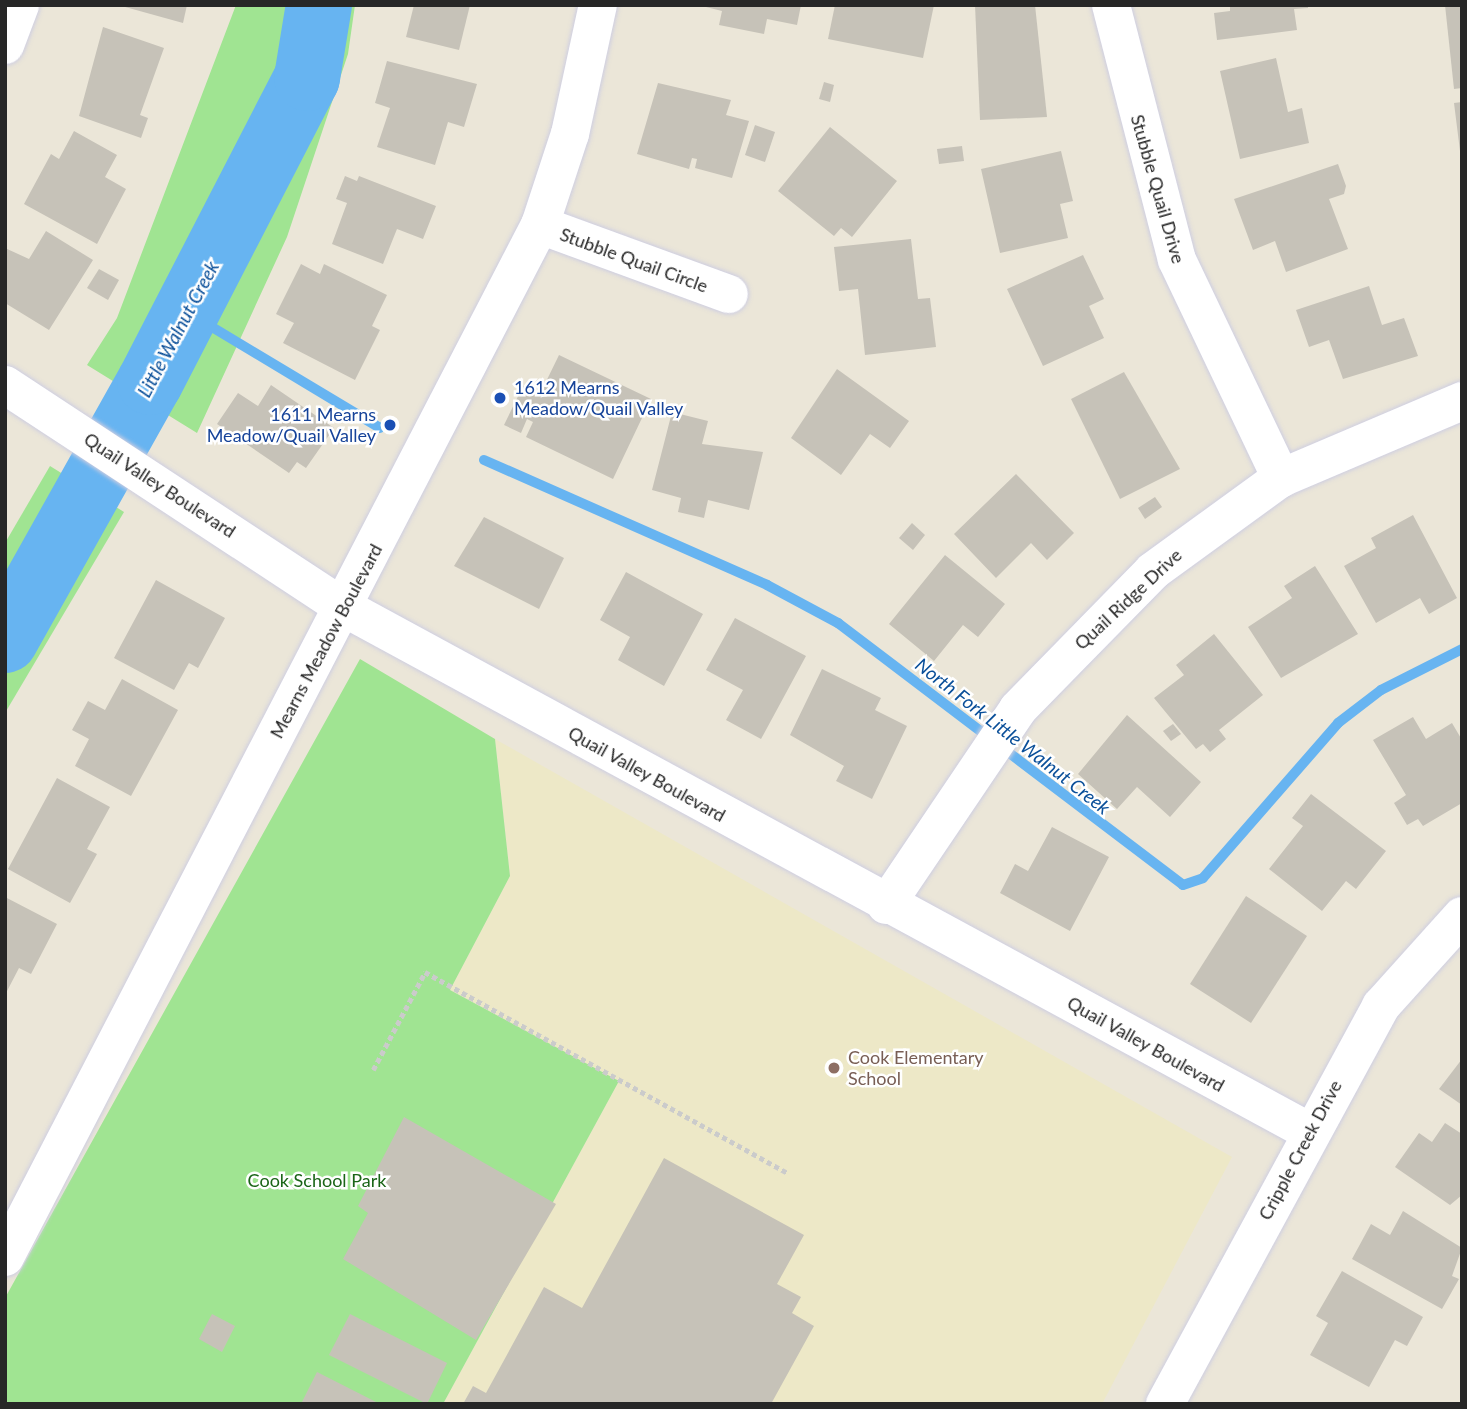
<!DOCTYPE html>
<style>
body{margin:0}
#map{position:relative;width:1467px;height:1409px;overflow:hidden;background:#ebe6d8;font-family:Lato,sans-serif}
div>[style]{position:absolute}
.education>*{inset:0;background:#ede8c7}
.green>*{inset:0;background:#a0e492}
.stream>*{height:10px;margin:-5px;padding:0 5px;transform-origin:5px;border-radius:5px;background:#67b4f1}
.river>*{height:66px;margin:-33px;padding:0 33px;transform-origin:33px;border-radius:33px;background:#67b4f1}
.building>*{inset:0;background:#c6c2b8}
.path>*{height:4.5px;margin-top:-2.25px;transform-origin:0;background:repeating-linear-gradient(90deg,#cbcbcb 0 5px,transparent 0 8.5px)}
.roads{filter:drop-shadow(0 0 2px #cecee1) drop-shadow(0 0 2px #cecee1)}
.street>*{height:38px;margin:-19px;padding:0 19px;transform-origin:19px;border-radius:19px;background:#fff}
.secondary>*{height:38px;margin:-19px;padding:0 19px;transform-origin:19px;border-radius:19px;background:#fff}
.dots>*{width:19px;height:19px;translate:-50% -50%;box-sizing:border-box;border:4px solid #fff;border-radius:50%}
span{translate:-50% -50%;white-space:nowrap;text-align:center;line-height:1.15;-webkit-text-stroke:5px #fff;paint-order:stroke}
.street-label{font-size:18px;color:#272727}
.transit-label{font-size:18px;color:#164399}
.left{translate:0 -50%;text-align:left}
.right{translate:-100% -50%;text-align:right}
.education-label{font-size:18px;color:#785e54}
.park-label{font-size:18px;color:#1a6517}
.water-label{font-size:19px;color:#0a4f99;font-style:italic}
.frame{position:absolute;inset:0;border:7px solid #272727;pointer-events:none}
</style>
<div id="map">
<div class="education">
<div style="clip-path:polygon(495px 739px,1232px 1157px,1102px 1404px,443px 1404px,619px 1081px,450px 990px,510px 876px)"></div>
</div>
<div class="green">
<div style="clip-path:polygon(236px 5px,355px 5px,348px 54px,287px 237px,197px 433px,87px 365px,117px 318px)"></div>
<div style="clip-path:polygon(50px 466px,124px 512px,5px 713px,5px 543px)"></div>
<div style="clip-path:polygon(360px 659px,495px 739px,510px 876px,450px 990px,619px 1081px,443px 1404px,5px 1404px,5px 1298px)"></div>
</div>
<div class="stream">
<div style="left:187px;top:312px;width:225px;rotate:31deg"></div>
<div style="left:484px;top:460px;width:309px;rotate:23.8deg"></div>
<div style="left:767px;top:585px;width:81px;rotate:28.2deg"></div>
<div style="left:838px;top:623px;width:433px;rotate:37.2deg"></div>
<div style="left:1183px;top:885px;width:21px;rotate:-19deg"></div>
<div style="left:1203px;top:878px;width:206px;rotate:-48.9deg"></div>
<div style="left:1338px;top:723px;width:54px;rotate:-37.5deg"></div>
<div style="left:1381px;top:690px;width:91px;rotate:-26.8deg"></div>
</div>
<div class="river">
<div style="left:5px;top:640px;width:296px;rotate:-60.7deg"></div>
<div style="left:150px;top:382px;width:342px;rotate:-62.7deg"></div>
<div style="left:307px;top:78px;width:74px;rotate:-80.7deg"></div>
</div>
<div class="building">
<div style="clip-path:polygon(118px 5px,187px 5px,183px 23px)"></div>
<div style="clip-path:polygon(414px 5px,470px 5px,459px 50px,406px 37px)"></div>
<div style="clip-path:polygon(698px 5px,801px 5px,797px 25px,767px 19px,764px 34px,719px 25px,722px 11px)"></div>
<div style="clip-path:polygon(835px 5px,934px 5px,923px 58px,828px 39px)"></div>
<div style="clip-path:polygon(975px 5px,1035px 5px,1047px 117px,980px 120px)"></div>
<div style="clip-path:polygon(1230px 5px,1308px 5px,1308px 8px,1294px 9px,1297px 30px,1217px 40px,1214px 13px,1230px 11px)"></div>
<div style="clip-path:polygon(1445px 5px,1462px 5px,1462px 88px,1454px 89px)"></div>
<div style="clip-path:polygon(103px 27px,164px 48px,140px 115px,148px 118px,141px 138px,79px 116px)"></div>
<div style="clip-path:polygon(1276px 58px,1288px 112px,1302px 108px,1309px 143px,1240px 159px,1220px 71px)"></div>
<div style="clip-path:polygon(387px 61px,477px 84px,464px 127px,448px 122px,435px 165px,377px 147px,390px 108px,375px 103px)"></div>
<div style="clip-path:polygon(824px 82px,834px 85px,830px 102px,819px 99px)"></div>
<div style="clip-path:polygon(658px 83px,731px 100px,726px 115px,749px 121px,732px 178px,695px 168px,697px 159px,692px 158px,689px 169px,637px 154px)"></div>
<div style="clip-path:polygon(1462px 102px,1462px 150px,1460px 151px,1454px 103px)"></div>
<div style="clip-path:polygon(755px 125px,775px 132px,765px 162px,745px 155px)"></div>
<div style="clip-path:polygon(830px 127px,897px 181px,852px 237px,841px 228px,834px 236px,778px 191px)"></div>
<div style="clip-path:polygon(74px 131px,117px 155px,105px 177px,126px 189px,97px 244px,24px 204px,51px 154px,59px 159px)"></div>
<div style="clip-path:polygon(962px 146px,964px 161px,939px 164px,937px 149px)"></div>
<div style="clip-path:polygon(1061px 151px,1073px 201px,1060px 204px,1068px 238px,1000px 253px,981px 169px)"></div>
<div style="clip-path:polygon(1338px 164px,1346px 186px,1344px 194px,1329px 199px,1348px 249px,1286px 272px,1275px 241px,1253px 250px,1234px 199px)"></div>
<div style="clip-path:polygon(345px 176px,357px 181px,359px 176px,436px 206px,423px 239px,397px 229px,383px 264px,332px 244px,347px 203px,336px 199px)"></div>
<div style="clip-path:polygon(46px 231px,93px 260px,49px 330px,5px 303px,5px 248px,29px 259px)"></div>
<div style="clip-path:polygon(911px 239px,918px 299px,930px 298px,936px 347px,865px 355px,858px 289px,839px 291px,834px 247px)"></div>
<div style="clip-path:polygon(1083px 255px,1104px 299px,1089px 306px,1104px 338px,1043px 366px,1007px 289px)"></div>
<div style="clip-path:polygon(301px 264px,320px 274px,324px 264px,387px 295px,372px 326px,380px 330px,355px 380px,283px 343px,294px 323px,276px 314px)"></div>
<div style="clip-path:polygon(99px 269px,119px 280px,108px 300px,87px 288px)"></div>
<div style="clip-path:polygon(1369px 286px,1382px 325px,1404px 318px,1418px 356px,1343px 379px,1329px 340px,1309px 347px,1296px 310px)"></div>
<div style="clip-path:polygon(559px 355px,651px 399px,613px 479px,526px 437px,533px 422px,527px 419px,521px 433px,504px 425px,523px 386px,540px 394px)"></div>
<div style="clip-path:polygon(837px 369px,909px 421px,890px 448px,870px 434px,841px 475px,791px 438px)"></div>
<div style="clip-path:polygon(1124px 372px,1180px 469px,1120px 499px,1071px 399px)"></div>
<div style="clip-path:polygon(271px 385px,334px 428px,306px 468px,297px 462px,289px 473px,217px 424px,238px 393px,258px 406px)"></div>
<div style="clip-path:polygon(672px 412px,708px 421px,702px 444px,763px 452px,749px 510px,708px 500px,704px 518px,678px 512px,681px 498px,652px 490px)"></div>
<div style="clip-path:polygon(1016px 474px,1074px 533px,1047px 560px,1031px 543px,996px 578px,954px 534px)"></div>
<div style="clip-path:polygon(1155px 497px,1162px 507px,1145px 519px,1138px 508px)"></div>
<div style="clip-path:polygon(1413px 515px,1457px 598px,1429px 614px,1420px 598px,1376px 623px,1344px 566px,1376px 548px,1371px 538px)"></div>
<div style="clip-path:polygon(484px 517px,564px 558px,539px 609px,454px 566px)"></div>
<div style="clip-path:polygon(912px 523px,925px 535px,913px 550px,899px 538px)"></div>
<div style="clip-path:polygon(945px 555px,1005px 604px,978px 637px,963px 625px,934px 661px,889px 624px)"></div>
<div style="clip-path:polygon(1315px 566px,1358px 634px,1281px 678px,1248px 627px,1292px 598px,1284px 586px)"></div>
<div style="clip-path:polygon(626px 572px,703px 614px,664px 686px,618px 660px,630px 637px,600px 620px)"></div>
<div style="clip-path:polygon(156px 580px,225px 618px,198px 668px,189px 663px,174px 690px,114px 658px)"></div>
<div style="clip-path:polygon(735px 618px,806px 656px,761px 739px,726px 720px,743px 690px,706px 670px)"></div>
<div style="clip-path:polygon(1214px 634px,1263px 695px,1219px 730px,1226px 739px,1210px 752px,1203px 744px,1196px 749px,1154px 698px,1184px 675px,1176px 665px)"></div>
<div style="clip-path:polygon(822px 669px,881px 698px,875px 710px,907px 726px,872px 799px,836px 781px,844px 766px,790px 735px)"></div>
<div style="clip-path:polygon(122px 679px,178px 710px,131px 796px,75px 766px,89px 739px,72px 730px,88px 701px,105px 710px)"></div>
<div style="clip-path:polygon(1127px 715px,1201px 782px,1170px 817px,1137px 787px,1117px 809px,1078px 774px)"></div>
<div style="clip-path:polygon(1413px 717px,1426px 739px,1452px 723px,1462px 740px,1462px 803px,1423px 826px,1418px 819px,1407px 825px,1394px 803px,1406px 795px,1373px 740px)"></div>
<div style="clip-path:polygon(1173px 724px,1181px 734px,1171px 741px,1163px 731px)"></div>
<div style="clip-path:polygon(57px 778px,110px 807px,87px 849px,97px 854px,70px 903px,8px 869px)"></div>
<div style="clip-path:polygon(1311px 794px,1386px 851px,1356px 889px,1346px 881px,1322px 911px,1269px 869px,1303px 826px,1292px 818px)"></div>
<div style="clip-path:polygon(1052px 827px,1109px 857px,1070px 931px,1000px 893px,1015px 864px,1028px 871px)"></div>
<div style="clip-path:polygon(1246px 896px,1307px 936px,1251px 1023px,1190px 984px)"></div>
<div style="clip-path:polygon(5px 897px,57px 924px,31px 974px,19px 968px,5px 995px)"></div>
<div style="clip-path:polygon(1462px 1059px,1462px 1105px,1439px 1089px)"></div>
<div style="clip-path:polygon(404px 1117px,556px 1204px,476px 1340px,343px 1259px,368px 1213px,358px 1206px)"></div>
<div style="clip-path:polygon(1445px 1123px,1462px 1134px,1462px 1195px,1450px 1205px,1395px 1167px,1419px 1133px,1432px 1142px)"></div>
<div style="clip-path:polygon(664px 1158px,804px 1235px,777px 1284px,801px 1297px,792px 1313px,814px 1326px,771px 1404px,463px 1404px,473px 1386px,486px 1393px,544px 1287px,582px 1308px)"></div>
<div style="clip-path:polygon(1403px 1211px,1462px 1248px,1452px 1276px,1459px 1279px,1442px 1309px,1352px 1259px,1371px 1224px,1390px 1235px)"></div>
<div style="clip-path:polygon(1342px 1271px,1423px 1317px,1407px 1346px,1395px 1340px,1369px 1387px,1310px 1355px,1328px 1323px,1316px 1316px)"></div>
<div style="clip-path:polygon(212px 1314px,235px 1326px,222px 1352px,199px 1339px)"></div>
<div style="clip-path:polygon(350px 1314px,447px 1363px,427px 1404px,329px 1355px)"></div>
<div style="clip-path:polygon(317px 1372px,380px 1404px,301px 1404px)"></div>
</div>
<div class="path">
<div style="left:373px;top:1070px;width:111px;rotate:-62deg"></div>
<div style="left:425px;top:972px;width:414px;rotate:29deg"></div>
</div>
<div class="roads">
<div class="street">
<div style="left:1111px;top:5px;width:263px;rotate:75.5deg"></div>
<div style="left:1177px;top:260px;width:242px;rotate:64.5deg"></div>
<div style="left:5px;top:45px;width:43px;rotate:-69.4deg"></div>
<div style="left:540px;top:225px;width:201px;rotate:20.1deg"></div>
<div style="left:343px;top:607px;width:1098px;rotate:28.5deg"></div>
<div style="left:886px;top:905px;width:236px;rotate:-56deg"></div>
<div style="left:1018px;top:709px;width:193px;rotate:-45.6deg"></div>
<div style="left:1153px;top:571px;width:158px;rotate:-36deg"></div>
<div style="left:1281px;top:478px;width:197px;rotate:-23deg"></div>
<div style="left:1165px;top:1404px;width:453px;rotate:-61.5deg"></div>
<div style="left:1381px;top:1006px;width:121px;rotate:-48deg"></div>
</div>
<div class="secondary">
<div style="left:5px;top:385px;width:404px;rotate:33.3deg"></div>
<div style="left:5px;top:1257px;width:1162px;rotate:-62.6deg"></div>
<div style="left:540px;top:225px;width:96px;rotate:-71.8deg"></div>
<div style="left:570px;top:134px;width:132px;rotate:-77.8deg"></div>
</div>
</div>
<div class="dots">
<div style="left:500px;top:398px;background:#1a4fb4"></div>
<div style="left:390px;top:425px;background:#1a4fb4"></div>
<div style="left:834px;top:1068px;background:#8d6e63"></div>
</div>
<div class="street-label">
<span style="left:1158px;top:189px;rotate:74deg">Stubble Quail Drive</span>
<span style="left:634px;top:260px;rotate:20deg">Stubble Quail Circle</span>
<span style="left:160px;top:485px;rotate:33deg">Quail Valley Boulevard</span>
<span style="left:1128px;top:599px;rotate:-43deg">Quail Ridge Drive</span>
<span style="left:326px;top:641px;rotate:-62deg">Mearns Meadow Boulevard</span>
<span style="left:647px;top:774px;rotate:29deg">Quail Valley Boulevard</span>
<span style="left:1146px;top:1044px;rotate:29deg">Quail Valley Boulevard</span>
<span style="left:1300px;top:1150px;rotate:-62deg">Cripple Creek Drive</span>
</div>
<div class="transit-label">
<span class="left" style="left:514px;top:398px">1612 Mearns<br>Meadow/Quail Valley</span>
<span class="right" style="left:376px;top:425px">1611 Mearns<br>Meadow/Quail Valley</span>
</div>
<div class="education-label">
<span class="left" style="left:848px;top:1068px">Cook Elementary<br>School</span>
</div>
<div class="park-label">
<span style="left:317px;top:1180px">Cook School Park</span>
</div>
<div class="water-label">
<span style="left:178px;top:329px;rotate:-62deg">Little Walnut Creek</span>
<span style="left:1013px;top:736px;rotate:38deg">North Fork Little Walnut Creek</span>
</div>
<div class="frame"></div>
</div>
